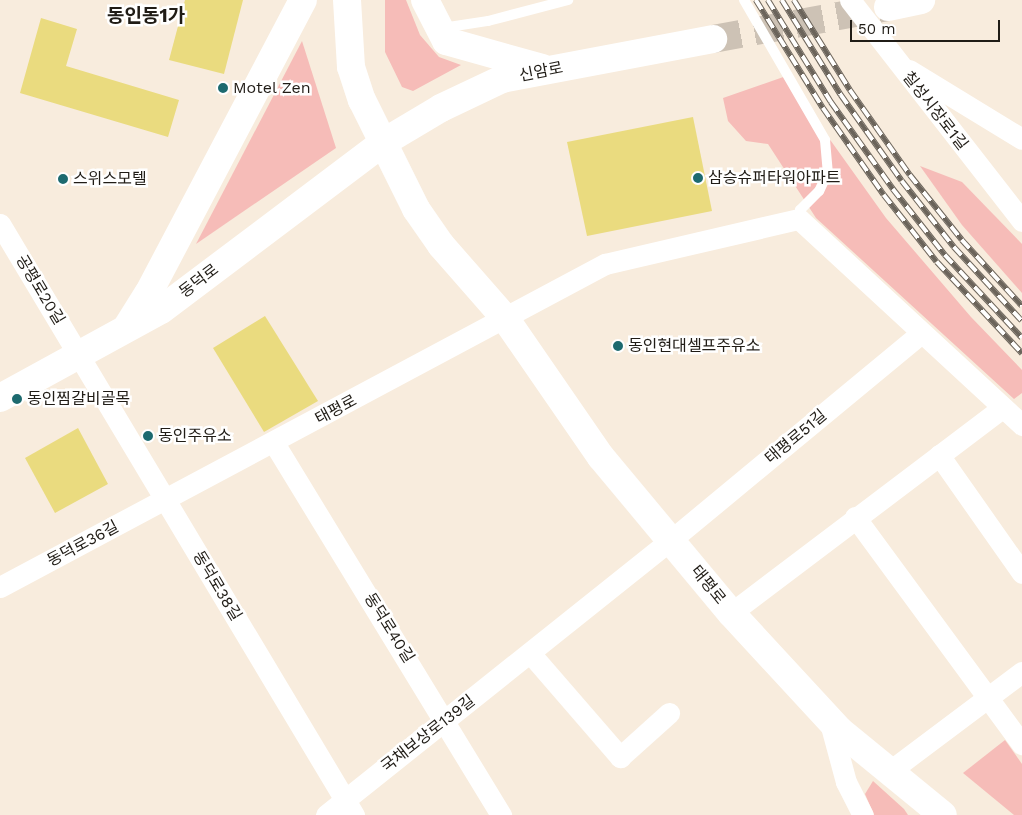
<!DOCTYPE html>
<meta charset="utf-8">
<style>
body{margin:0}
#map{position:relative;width:1022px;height:815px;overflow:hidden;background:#f8ecdd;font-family:"Work Sans","Noto Sans KR",sans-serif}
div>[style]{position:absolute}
.green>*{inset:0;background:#f6bcb8}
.building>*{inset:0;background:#eadb7f}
.secondary-tunnel>*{height:28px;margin-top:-14px;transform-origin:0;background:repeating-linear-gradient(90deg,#cdc2b5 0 28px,transparent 0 42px)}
.lane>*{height:10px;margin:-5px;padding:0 5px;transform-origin:5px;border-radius:5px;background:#fff}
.street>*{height:21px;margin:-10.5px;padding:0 10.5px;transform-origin:10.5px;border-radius:10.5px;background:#fff}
.secondary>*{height:28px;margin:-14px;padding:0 14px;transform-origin:14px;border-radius:14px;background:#fff}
.rail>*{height:5.5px;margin-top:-2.75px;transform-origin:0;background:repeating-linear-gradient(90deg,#fff 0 11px,#6b645b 0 22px);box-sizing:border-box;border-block:1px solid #6b645b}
.dots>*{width:14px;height:14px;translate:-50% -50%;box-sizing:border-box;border:2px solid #fff;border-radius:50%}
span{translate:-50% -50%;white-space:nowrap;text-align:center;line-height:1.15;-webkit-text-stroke:5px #fff;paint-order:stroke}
.street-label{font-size:16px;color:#201c16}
.poi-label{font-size:16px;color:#201c16}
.left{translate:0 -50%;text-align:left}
.quarter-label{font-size:19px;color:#201c16;font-weight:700}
.scale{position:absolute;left:850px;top:20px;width:150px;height:22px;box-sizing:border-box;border:2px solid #201c16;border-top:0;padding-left:6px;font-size:15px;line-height:18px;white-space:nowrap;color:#201c16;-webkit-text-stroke:4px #fff;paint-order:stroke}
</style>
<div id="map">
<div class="green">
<div style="clip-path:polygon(385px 0,406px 0,420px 35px,439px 57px,461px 65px,413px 91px,402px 87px,385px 52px)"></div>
<div style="clip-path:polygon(302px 41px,336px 148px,196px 244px)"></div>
<div style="clip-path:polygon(789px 75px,826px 134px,886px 218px,971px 317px,1022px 370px,1022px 393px,1014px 399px,816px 218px,768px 144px,746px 141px,728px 121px,723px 98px)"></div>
<div style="clip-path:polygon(920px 166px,962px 182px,1022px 244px,1022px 293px,962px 225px)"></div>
<div style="clip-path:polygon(1005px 740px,1022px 764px,1022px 815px,1014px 815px,963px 773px)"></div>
<div style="clip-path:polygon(873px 781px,904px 809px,908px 815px,874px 815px,865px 794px)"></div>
</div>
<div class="building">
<div style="clip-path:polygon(185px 0,243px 0,224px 74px,169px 60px)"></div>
<div style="clip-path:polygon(41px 18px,77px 29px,66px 66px,179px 100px,168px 137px,20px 93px)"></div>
<div style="clip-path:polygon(693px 117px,712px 211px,587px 236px,567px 142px)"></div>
<div style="clip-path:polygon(265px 316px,318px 401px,264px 432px,213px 348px)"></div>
<div style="clip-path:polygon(78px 428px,108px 484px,55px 513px,25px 458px)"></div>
</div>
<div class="secondary-tunnel">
<div style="left:713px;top:39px;width:178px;rotate:-10.4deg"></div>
</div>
<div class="lane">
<div style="left:744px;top:0;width:162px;rotate:59.9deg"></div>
<div style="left:825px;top:140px;width:32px;rotate:85deg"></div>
<div style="left:828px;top:172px;width:21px;rotate:115deg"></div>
<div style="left:819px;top:191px;width:27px;rotate:135deg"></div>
<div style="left:800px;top:210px;width:9px;rotate:96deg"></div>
<div style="left:442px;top:28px;width:47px;rotate:-8.7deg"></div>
<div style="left:488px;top:21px;width:83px;rotate:-14.7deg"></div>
</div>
<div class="street">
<div style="left:850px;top:0;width:280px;rotate:52.1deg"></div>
<div style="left:909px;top:70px;width:132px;rotate:31.4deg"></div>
<div style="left:0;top:224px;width:689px;rotate:59.08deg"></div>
<div style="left:274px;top:443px;width:436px;rotate:58.6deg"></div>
<div style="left:939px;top:455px;width:144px;rotate:54.9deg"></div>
<div style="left:855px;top:517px;width:282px;rotate:53.7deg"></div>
<div style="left:0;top:587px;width:686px;rotate:-28.1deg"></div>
<div style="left:605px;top:264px;width:199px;rotate:-13.1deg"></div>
<div style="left:799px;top:219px;width:304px;rotate:42.7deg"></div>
<div style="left:731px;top:613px;width:340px;rotate:-37.1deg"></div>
<div style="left:530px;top:653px;width:138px;rotate:49.1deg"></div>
<div style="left:620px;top:757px;width:66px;rotate:-41.9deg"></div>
<div style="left:829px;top:719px;width:65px;rotate:74.9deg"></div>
<div style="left:846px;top:782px;width:37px;rotate:63deg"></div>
<div style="left:890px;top:771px;width:165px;rotate:-36.9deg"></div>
<div style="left:326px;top:815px;width:441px;rotate:-38.6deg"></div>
<div style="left:671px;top:540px;width:323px;rotate:-39.6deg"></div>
</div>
<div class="secondary">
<div style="left:347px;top:0;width:67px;rotate:86.6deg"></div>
<div style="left:351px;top:67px;width:35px;rotate:72deg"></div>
<div style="left:362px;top:100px;width:122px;rotate:63.6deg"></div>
<div style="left:416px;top:209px;width:44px;rotate:55.2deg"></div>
<div style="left:441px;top:245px;width:97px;rotate:48.8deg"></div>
<div style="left:505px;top:318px;width:169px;rotate:55.4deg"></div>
<div style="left:601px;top:457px;width:203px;rotate:50.2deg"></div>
<div style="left:731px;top:613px;width:159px;rotate:47.3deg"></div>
<div style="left:839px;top:730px;width:134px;rotate:39.3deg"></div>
<div style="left:425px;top:0;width:46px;rotate:62.9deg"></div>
<div style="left:446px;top:41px;width:100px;rotate:15.7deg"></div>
<div style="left:888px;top:7px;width:34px;rotate:-12deg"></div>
<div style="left:127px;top:327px;width:39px;rotate:-58deg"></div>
<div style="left:148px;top:294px;width:332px;rotate:-62.2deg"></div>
<div style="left:0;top:398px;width:183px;rotate:-28.7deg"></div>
<div style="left:161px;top:310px;width:279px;rotate:-37deg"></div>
<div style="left:384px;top:142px;width:66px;rotate:-30.8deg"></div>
<div style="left:441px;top:108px;width:68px;rotate:-25.4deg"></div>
<div style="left:502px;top:79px;width:215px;rotate:-10.7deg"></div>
</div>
<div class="rail">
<div style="left:756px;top:0;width:127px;rotate:58.2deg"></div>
<div style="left:823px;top:108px;width:106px;rotate:55deg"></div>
<div style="left:884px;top:195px;width:85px;rotate:51.7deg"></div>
<div style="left:937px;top:262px;width:125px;rotate:47deg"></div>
<div style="left:768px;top:0;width:120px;rotate:58.3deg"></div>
<div style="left:831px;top:102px;width:107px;rotate:54.5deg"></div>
<div style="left:893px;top:189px;width:84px;rotate:51.8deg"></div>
<div style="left:945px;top:255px;width:113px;rotate:47.1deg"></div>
<div style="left:782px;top:0;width:112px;rotate:58.2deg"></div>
<div style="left:841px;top:95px;width:105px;rotate:54.7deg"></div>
<div style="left:902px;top:181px;width:84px;rotate:51.8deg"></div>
<div style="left:954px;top:247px;width:100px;rotate:47.4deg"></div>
<div style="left:794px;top:0;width:106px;rotate:58.1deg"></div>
<div style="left:850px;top:90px;width:104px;rotate:54.8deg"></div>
<div style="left:910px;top:175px;width:83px;rotate:51.3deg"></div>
<div style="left:962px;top:240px;width:89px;rotate:47.7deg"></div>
</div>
<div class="dots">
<div style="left:223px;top:88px;background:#1d6a6f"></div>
<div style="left:698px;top:178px;background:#1d6a6f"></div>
<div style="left:63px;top:179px;background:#1d6a6f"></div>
<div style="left:618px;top:346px;background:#1d6a6f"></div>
<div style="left:17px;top:399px;background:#1d6a6f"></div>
<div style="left:148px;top:436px;background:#1d6a6f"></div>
</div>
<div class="street-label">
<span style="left:541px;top:72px;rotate:-11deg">신암로</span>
<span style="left:935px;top:111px;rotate:52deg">칠성시장로1길</span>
<span style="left:199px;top:281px;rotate:-37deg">동덕로</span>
<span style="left:40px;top:290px;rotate:59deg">공평로20길</span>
<span style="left:336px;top:410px;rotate:-28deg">태평로</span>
<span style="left:796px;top:437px;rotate:-40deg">태평로51길</span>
<span style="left:83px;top:544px;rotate:-28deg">동덕로36길</span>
<span style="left:708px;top:585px;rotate:51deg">태평로</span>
<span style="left:217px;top:586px;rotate:59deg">동덕로38길</span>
<span style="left:389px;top:628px;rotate:58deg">동덕로40길</span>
<span style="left:428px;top:734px;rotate:-38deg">국채보상로139길</span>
</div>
<div class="poi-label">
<span class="left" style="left:233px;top:88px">Motel Zen</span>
<span class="left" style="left:708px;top:178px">삼승슈퍼타워아파트</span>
<span class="left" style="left:73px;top:179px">스위스모텔</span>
<span class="left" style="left:628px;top:346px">동인현대셀프주유소</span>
<span class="left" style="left:27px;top:399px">동인찜갈비골목</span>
<span class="left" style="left:158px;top:436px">동인주유소</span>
</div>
<div class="quarter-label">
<span style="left:146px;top:16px">동인동1가</span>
</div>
<div class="scale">50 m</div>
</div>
